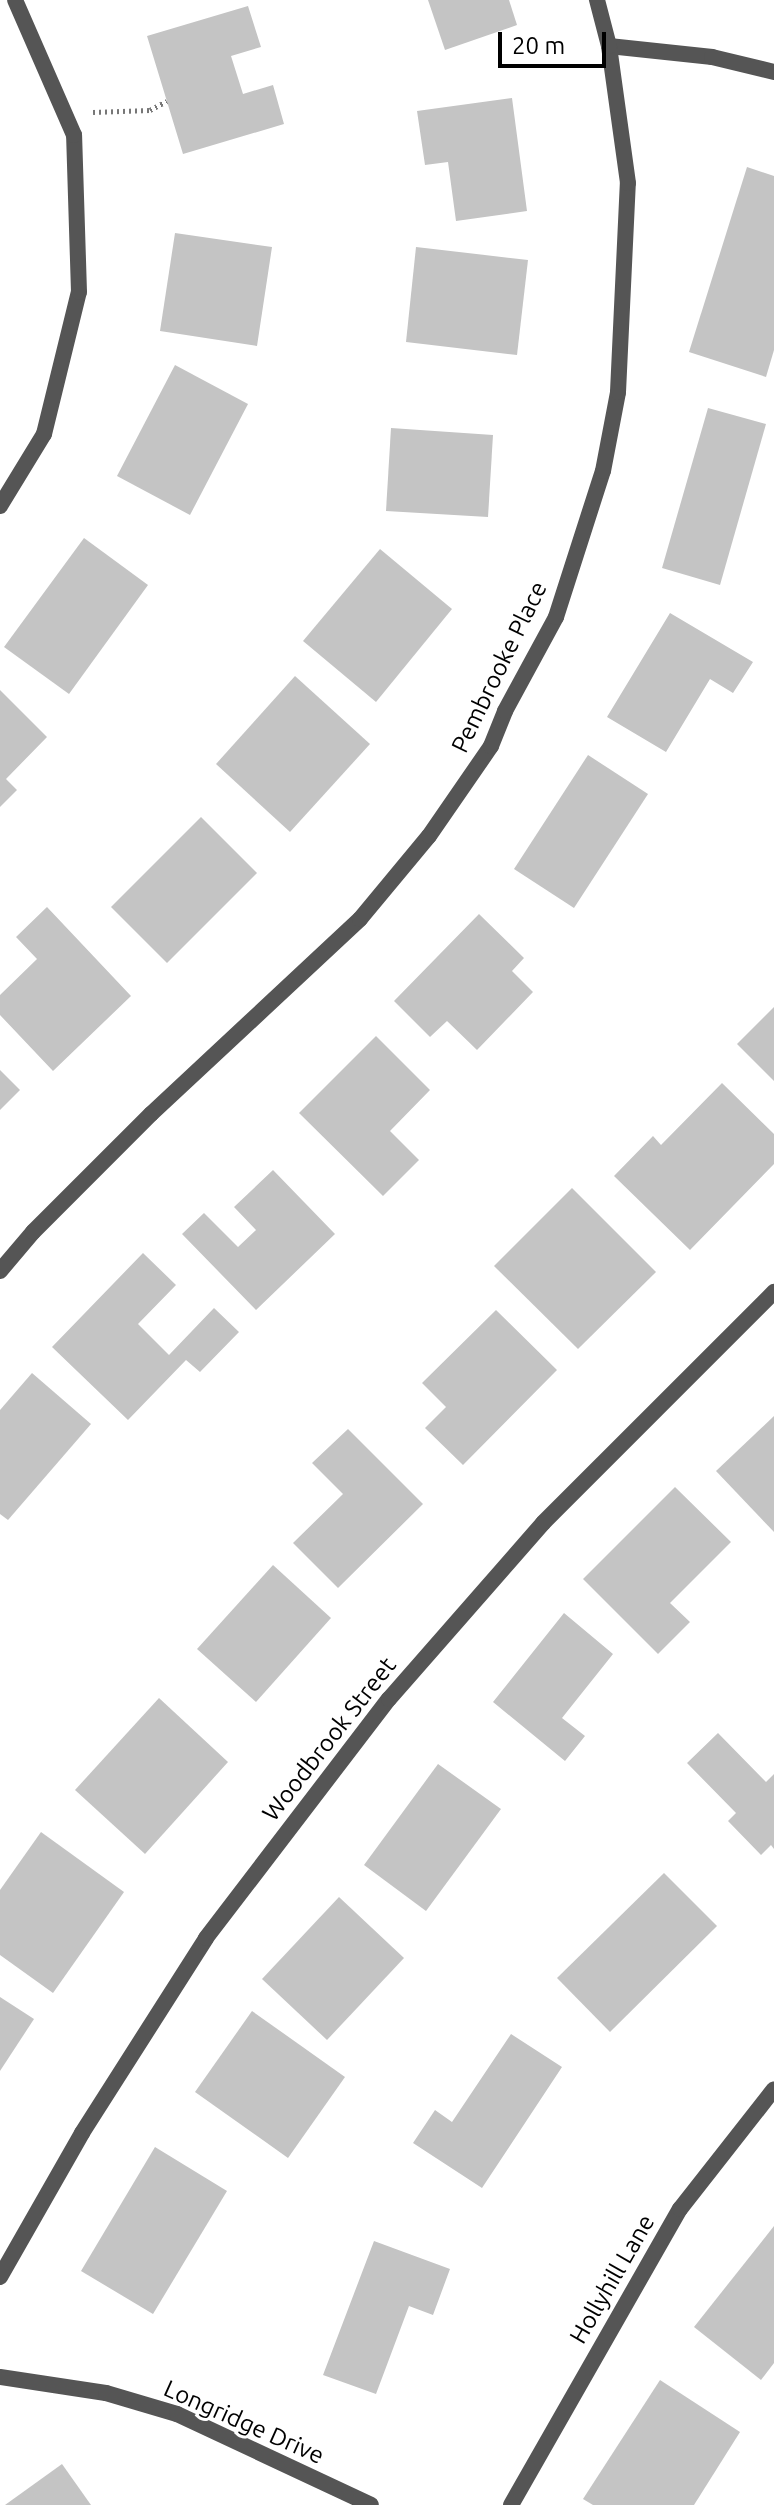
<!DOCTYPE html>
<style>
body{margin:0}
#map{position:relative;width:774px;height:2505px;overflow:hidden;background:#fff;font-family:Ubuntu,sans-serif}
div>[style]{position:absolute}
.building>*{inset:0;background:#c4c4c4}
.path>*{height:5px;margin-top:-2.5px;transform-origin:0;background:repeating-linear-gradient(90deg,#777 0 2px,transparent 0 6px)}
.street>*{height:16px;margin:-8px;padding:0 8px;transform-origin:8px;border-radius:8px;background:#555}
span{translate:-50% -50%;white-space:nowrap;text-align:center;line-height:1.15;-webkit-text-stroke:6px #fff;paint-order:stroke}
.street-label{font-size:24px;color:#000}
.scale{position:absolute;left:498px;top:32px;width:108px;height:36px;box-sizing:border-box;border:4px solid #000;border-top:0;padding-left:10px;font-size:24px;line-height:28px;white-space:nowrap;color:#000;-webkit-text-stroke:6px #fff;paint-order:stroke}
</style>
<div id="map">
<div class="building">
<div style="clip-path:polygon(428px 0,509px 0,517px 25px,445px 50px)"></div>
<div style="clip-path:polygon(248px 6px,261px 47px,231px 56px,243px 94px,273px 85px,284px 124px,183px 154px,147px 36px)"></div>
<div style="clip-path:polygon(512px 98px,527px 211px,456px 221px,448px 162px,425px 165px,417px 111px)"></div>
<div style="clip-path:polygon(747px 167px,774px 176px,774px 350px,766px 377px,689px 352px)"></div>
<div style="clip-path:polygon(175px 233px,272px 247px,257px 346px,160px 331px)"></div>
<div style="clip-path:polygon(416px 247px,528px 260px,517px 355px,406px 342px)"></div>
<div style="clip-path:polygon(175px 365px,248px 404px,190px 515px,117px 476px)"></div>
<div style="clip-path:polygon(708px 408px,766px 424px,720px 585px,662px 568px)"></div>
<div style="clip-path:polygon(391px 428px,493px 435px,488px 517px,386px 511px)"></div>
<div style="clip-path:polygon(84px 538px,148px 585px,69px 694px,4px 647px)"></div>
<div style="clip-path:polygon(380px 549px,452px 609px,376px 702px,303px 641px)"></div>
<div style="clip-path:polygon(670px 613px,753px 662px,733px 693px,710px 679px,666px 752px,607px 717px)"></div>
<div style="clip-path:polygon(295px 676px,370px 744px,290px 832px,216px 764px)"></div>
<div style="clip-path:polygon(0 690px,47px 737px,6px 779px,17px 790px,0 807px)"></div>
<div style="clip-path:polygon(588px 755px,648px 794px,574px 908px,514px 869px)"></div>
<div style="clip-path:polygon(201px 817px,257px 873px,167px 963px,111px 907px)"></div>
<div style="clip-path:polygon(47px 907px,131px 996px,53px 1071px,0 1015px,0 995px,37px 959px,16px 937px)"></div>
<div style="clip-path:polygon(479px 914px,524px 958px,512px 971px,533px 992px,477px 1050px,447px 1021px,430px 1037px,394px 1001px)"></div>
<div style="clip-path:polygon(774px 1007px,774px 1081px,737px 1044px)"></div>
<div style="clip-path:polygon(376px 1036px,430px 1090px,390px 1131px,419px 1160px,383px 1196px,299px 1113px)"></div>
<div style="clip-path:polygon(0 1070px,20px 1090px,0 1110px)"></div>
<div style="clip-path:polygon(722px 1083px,774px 1134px,774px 1164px,690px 1250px,614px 1176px,653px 1136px,661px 1145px)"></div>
<div style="clip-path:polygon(273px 1170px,335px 1234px,256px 1310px,182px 1234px,204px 1213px,238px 1247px,256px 1230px,234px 1207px)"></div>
<div style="clip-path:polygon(572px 1188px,656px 1272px,578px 1349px,494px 1266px)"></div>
<div style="clip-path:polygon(143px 1253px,176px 1285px,138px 1324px,169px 1355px,214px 1308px,239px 1332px,200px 1372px,186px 1360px,128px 1420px,52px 1347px)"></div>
<div style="clip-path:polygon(496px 1310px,557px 1370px,463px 1465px,425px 1428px,446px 1407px,422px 1383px)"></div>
<div style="clip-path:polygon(32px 1373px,91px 1424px,8px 1520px,0 1514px,0 1410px)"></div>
<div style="clip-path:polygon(774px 1416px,774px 1532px,716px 1471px)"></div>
<div style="clip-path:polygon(348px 1429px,423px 1504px,338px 1588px,293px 1543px,343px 1494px,312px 1463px)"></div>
<div style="clip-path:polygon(675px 1487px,731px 1542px,670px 1603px,690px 1622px,658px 1654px,583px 1579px)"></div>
<div style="clip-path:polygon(273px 1565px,331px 1618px,256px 1702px,197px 1649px)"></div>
<div style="clip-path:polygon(564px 1613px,613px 1654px,562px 1718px,585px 1736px,565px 1761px,493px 1702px)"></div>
<div style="clip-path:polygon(159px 1698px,228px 1762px,145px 1854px,75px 1790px)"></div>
<div style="clip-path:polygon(718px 1733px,766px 1782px,774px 1774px,774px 1849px,771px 1845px,761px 1855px,728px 1821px,736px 1813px,687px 1763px)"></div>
<div style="clip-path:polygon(438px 1764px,501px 1809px,426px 1911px,364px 1865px)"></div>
<div style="clip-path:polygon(41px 1832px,124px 1892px,53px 1993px,0 1955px,0 1890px)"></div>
<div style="clip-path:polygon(664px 1873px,717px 1926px,610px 2032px,557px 1978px)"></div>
<div style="clip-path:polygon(339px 1897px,404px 1958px,327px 2040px,262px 1979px)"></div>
<div style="clip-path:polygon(0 1997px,34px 2019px,0 2071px)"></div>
<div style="clip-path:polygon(252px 2011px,345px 2077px,288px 2158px,195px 2092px)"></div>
<div style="clip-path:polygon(511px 2034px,562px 2067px,482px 2188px,413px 2143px,435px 2110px,452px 2122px)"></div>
<div style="clip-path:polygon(155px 2147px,227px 2191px,153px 2314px,81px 2271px)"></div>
<div style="clip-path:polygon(774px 2226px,774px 2363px,761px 2380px,694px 2327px)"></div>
<div style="clip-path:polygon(374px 2241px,450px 2269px,433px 2315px,409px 2306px,376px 2394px,323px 2375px)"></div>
<div style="clip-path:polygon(660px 2380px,740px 2432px,694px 2505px,593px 2505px,583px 2499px)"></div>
<div style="clip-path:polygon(62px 2464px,91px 2505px,5px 2505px)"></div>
</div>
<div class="path">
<div style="left:93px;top:112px;width:57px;rotate:-2deg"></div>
<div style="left:150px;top:110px;width:19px;rotate:-28deg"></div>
</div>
<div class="street">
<div style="left:609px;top:46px;width:104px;rotate:6.1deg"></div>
<div style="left:712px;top:57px;width:64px;rotate:13.6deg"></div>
<div style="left:0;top:506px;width:84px;rotate:-58.6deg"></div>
<div style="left:44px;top:434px;width:146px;rotate:-76.2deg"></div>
<div style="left:79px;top:292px;width:157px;rotate:-91.8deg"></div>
<div style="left:74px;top:135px;width:147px;rotate:-113.6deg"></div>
<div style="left:0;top:1271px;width:51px;rotate:-49.8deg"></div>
<div style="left:33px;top:1232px;width:167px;rotate:-45deg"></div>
<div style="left:151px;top:1114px;width:286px;rotate:-43deg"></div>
<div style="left:360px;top:919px;width:108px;rotate:-50.3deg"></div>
<div style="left:429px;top:836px;width:109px;rotate:-55.4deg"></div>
<div style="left:491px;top:746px;width:38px;rotate:-68deg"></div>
<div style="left:505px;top:711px;width:107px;rotate:-61.5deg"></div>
<div style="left:556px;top:617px;width:153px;rotate:-72.2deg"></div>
<div style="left:603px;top:471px;width:80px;rotate:-79.2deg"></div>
<div style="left:618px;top:392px;width:209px;rotate:-87.3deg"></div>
<div style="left:628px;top:183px;width:138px;rotate:-97.9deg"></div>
<div style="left:609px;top:46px;width:48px;rotate:-104.6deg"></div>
<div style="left:0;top:2277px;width:166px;rotate:-60.3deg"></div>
<div style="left:82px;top:2133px;width:231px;rotate:-57.5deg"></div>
<div style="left:206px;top:1938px;width:301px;rotate:-52.6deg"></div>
<div style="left:389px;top:1699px;width:234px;rotate:-48.8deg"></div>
<div style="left:543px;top:1523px;width:327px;rotate:-45deg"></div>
<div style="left:0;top:2377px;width:107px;rotate:8.6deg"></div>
<div style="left:106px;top:2393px;width:74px;rotate:16.5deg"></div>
<div style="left:177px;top:2414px;width:214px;rotate:25.1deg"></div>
<div style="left:511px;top:2505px;width:341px;rotate:-60.3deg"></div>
<div style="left:680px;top:2209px;width:152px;rotate:-51.9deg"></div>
</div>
<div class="street-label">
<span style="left:499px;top:667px;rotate:-64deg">Pembrooke Place</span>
<span style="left:329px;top:1739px;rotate:-52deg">Woodbrook Street</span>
<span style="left:612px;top:2279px;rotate:-60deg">Hollyhill Lane</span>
<span style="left:244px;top:2422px;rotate:24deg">Longridge Drive</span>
</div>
<div class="scale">20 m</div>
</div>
